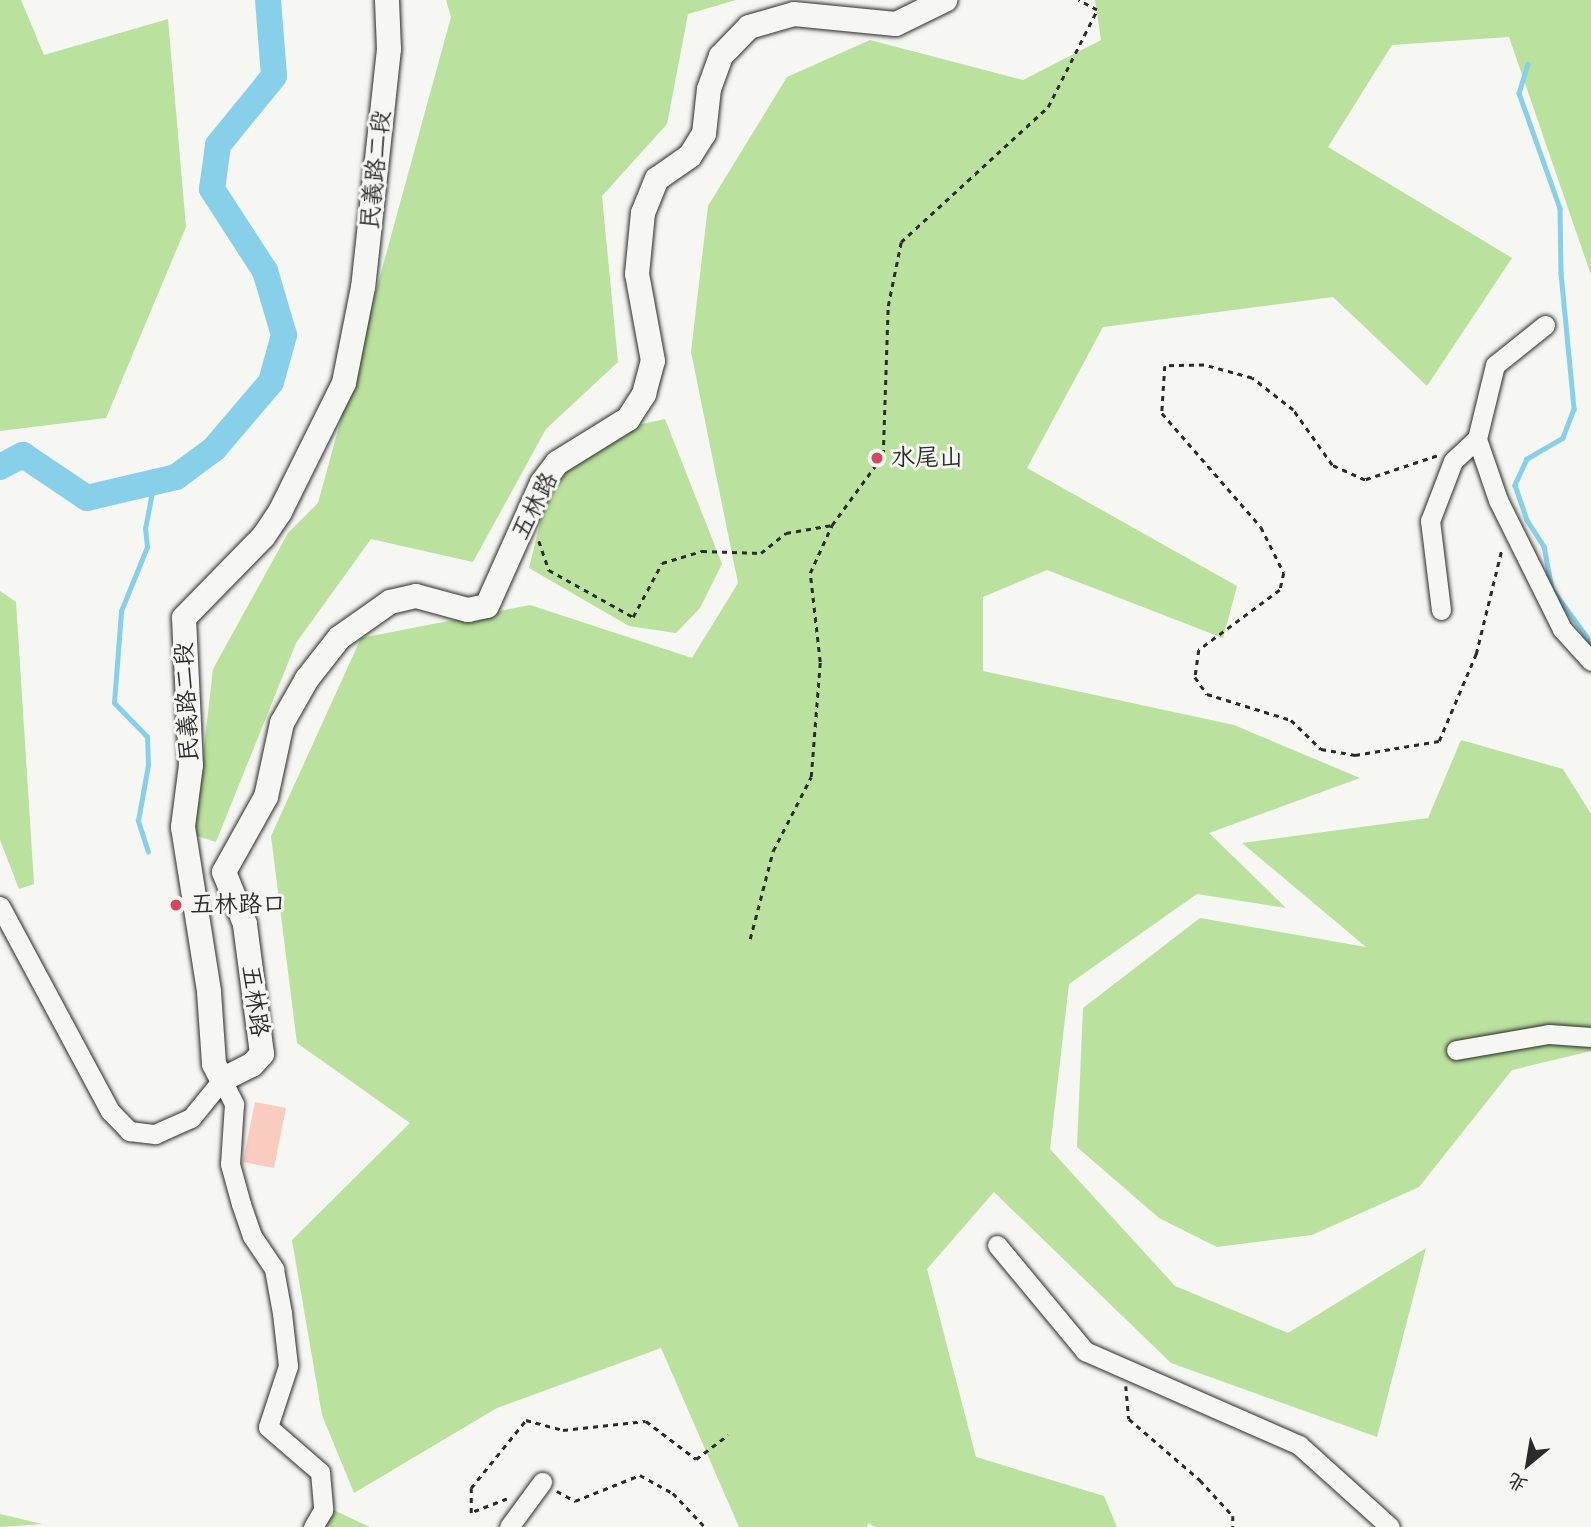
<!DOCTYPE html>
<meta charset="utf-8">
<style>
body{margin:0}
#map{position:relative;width:1591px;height:1527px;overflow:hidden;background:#f6f6f2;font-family:"Comic Neue","LXGW WenKai TC",sans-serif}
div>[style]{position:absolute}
.green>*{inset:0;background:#bae19d}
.stream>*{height:4.5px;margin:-2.25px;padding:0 2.25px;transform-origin:2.25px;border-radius:2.25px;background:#88d0e9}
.river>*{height:26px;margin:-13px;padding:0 13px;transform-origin:13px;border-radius:13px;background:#88d0e9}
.building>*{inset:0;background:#facbbf}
.path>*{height:2.5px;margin-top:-1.25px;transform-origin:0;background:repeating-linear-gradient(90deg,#2b2b2b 0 5px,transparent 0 10px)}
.roads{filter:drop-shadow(0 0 2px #2b2b2b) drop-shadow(0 0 2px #2b2b2b)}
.minor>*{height:19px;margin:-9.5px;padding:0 9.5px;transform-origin:9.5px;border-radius:9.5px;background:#f6f6f2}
.major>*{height:24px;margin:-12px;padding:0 12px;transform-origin:12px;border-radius:12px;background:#f6f6f2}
.dots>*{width:19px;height:19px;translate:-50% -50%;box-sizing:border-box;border:4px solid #f6f6f2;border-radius:50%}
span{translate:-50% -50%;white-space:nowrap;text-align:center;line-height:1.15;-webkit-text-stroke:6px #f6f6f2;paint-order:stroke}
.street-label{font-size:24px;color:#2b2b2b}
.poi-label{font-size:24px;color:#2b2b2b}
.left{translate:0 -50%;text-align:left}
.north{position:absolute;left:1493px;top:1429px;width:70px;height:70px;-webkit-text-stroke:5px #f6f6f2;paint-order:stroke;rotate:210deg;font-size:19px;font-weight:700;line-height:28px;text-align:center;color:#2b2b2b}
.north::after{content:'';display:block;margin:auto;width:24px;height:32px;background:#2b2b2b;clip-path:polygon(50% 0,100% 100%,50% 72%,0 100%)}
</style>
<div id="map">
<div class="green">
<div style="clip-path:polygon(0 0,21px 0,44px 55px,168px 19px,186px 227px,106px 418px,0 431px)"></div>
<div style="clip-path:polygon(446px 0,736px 0,688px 14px,667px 124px,602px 196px,618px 362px,546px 429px,473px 562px,371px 539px,296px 643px,216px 842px,194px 835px,213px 669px,288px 533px,318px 503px,451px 17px)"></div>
<div style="clip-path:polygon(1095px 0,1591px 0,1591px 275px,1509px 37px,1392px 45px,1328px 147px,1512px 258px,1427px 386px,1333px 297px,1103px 327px,1027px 468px,1237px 586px,1223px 638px,1047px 570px,983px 597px,983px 671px,1234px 725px,1360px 778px,1209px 833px,1286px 908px,1197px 894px,1069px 984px,1050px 1149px,1175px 1286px,1288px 1333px,1426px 1248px,1377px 1437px,1171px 1363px,994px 1192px,927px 1269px,976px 1457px,1104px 1496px,1117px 1527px,875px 1527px,868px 1523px,867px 1527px,739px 1527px,661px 1348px,497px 1408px,354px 1493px,322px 1415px,292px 1240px,410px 1123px,297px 1043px,271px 836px,361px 638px,530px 605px,692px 658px,738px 583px,691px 352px,708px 206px,787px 77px,870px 40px,1023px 80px,1101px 40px)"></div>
<div style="clip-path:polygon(665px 419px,722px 564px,700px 608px,676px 633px,629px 626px,529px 568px,543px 511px,578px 451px,624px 428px)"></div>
<div style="clip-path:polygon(0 591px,16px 602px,34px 884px,19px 889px,0 840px)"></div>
<div style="clip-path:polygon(1461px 740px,1563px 769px,1591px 814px,1591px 1051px,1512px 1070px,1419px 1187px,1312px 1235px,1217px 1247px,1159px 1218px,1077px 1147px,1083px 1008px,1200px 918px,1366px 947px,1242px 843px,1428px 818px)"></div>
<div style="clip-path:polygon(327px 1507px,370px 1527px,320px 1527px)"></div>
<div style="clip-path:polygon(0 1514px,42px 1524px,0 1527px)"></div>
</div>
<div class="stream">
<div style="left:1528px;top:64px;width:30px;rotate:107deg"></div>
<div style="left:1519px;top:93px;width:122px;rotate:70.4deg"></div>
<div style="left:1560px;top:208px;width:65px;rotate:89.1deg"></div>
<div style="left:1561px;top:273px;width:137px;rotate:84.5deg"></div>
<div style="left:1574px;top:409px;width:31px;rotate:111deg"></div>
<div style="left:1563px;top:438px;width:42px;rotate:149.7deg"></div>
<div style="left:1527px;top:459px;width:29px;rotate:115deg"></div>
<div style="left:1515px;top:485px;width:37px;rotate:71deg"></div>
<div style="left:1527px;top:520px;width:31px;rotate:57deg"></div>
<div style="left:1544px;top:546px;width:44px;rotate:79.5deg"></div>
<div style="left:1552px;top:589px;width:66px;rotate:53.7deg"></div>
<div style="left:148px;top:852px;width:33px;rotate:-108deg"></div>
<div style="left:138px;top:821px;width:57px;rotate:-79.9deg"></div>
<div style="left:148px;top:765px;width:28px;rotate:-92deg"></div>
<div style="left:147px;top:737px;width:47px;rotate:-134.1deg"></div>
<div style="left:114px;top:703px;width:92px;rotate:-85.6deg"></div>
<div style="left:121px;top:611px;width:69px;rotate:-67.9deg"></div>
<div style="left:147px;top:547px;width:18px;rotate:-96deg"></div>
<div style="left:145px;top:529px;width:48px;rotate:-79.2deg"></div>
</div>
<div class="river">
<div style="left:0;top:467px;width:26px;rotate:-28deg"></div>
<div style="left:23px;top:455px;width:77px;rotate:33.9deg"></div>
<div style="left:87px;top:498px;width:91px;rotate:-13.3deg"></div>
<div style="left:176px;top:477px;width:47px;rotate:-36.4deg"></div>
<div style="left:214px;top:449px;width:88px;rotate:-49.6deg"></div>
<div style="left:271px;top:382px;width:49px;rotate:-74.5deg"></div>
<div style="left:284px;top:335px;width:67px;rotate:-106.5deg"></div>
<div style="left:265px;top:271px;width:98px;rotate:-122.9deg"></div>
<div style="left:212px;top:189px;width:44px;rotate:-82.2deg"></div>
<div style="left:218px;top:145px;width:89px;rotate:-50.9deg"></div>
<div style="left:274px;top:76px;width:76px;rotate:-94.5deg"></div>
</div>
<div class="building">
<div style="clip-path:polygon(255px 1102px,286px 1108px,274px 1168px,243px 1162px)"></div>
</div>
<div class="path">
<div style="left:1437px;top:456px;width:76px;rotate:161.6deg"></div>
<div style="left:1365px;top:480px;width:36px;rotate:-156deg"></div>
<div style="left:1332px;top:465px;width:67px;rotate:-125.3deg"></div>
<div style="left:1293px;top:410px;width:52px;rotate:-142deg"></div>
<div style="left:1252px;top:378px;width:50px;rotate:-164.8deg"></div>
<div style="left:1204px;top:365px;width:39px;rotate:179deg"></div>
<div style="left:1165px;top:366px;width:47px;rotate:93.7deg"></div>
<div style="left:1162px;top:413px;width:151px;rotate:49deg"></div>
<div style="left:1261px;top:527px;width:51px;rotate:63.4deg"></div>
<div style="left:1284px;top:573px;width:17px;rotate:103deg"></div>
<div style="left:1280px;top:590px;width:101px;rotate:143.5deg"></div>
<div style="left:1199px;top:650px;width:27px;rotate:98deg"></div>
<div style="left:1195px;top:677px;width:21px;rotate:55deg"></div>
<div style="left:1207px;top:694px;width:88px;rotate:17.2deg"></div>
<div style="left:1291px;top:720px;width:42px;rotate:44deg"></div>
<div style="left:1321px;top:749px;width:35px;rotate:10deg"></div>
<div style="left:1355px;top:755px;width:85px;rotate:-9.5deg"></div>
<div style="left:1439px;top:741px;width:95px;rotate:-67deg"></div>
<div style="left:1476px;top:654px;width:109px;rotate:-76.2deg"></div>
<div style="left:539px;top:541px;width:31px;rotate:71deg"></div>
<div style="left:549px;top:570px;width:96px;rotate:29.2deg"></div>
<div style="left:633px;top:617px;width:61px;rotate:-61.8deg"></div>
<div style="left:662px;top:563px;width:42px;rotate:-16.7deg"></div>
<div style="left:702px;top:551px;width:59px;rotate:1.9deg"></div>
<div style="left:761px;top:553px;width:32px;rotate:-39deg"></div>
<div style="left:786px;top:533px;width:47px;rotate:-9.9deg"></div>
<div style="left:750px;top:939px;width:91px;rotate:-75.4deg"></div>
<div style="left:773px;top:851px;width:83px;rotate:-62.8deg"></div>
<div style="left:811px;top:777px;width:115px;rotate:-85.5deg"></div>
<div style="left:820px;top:662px;width:90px;rotate:-96.4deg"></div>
<div style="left:810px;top:573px;width:53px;rotate:-65.4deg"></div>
<div style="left:832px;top:525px;width:87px;rotate:-53.9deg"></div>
<div style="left:883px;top:455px;width:149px;rotate:-88.1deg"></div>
<div style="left:888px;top:306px;width:65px;rotate:-78.5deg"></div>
<div style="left:901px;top:242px;width:200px;rotate:-42.6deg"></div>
<div style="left:1048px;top:107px;width:109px;rotate:-63.2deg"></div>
<div style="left:1097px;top:10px;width:21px;rotate:-152deg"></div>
<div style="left:1126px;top:1386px;width:33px;rotate:85deg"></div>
<div style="left:1129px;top:1419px;width:94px;rotate:40.7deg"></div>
<div style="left:1200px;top:1480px;width:49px;rotate:47.5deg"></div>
<div style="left:1233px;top:1516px;width:11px;rotate:90deg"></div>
<div style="left:557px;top:1491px;width:21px;rotate:29deg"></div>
<div style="left:575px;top:1501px;width:70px;rotate:-21.8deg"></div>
<div style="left:640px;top:1475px;width:38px;rotate:29deg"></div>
<div style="left:673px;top:1493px;width:47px;rotate:46.7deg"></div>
<div style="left:507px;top:1499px;width:39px;rotate:159deg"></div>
<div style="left:471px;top:1513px;width:25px;rotate:-90deg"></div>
<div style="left:471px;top:1488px;width:87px;rotate:-51deg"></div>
<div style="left:526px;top:1420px;width:38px;rotate:15deg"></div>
<div style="left:563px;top:1430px;width:83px;rotate:-6.2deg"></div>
<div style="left:646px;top:1421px;width:63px;rotate:37.2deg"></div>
<div style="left:696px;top:1459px;width:40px;rotate:-37deg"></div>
</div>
<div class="roads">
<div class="minor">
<div style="left:1545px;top:325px;width:64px;rotate:141.3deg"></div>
<div style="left:1495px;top:365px;width:76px;rotate:103.7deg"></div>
<div style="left:1477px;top:439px;width:65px;rotate:71deg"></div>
<div style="left:1498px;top:500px;width:144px;rotate:63.6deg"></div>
<div style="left:1562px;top:629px;width:43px;rotate:47.8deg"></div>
<div style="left:1441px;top:610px;width:90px;rotate:-97deg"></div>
<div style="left:1430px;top:521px;width:64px;rotate:-69deg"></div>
<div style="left:1453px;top:461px;width:33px;rotate:-43deg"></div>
<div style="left:0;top:906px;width:233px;rotate:61.8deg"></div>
<div style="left:110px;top:1111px;width:28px;rotate:46deg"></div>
<div style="left:129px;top:1131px;width:26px;rotate:7deg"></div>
<div style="left:155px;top:1134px;width:39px;rotate:-24deg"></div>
<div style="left:191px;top:1118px;width:49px;rotate:-50.8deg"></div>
<div style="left:222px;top:1080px;width:27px;rotate:63deg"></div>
<div style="left:234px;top:1104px;width:60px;rotate:93.8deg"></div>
<div style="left:230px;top:1164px;width:41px;rotate:74.6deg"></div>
<div style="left:241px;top:1204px;width:34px;rotate:71deg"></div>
<div style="left:252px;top:1236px;width:40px;rotate:56deg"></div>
<div style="left:274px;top:1269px;width:45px;rotate:79.7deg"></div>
<div style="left:282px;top:1313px;width:53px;rotate:83.5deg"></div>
<div style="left:288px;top:1366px;width:64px;rotate:108.2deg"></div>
<div style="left:268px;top:1427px;width:69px;rotate:40.9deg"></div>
<div style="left:320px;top:1472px;width:38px;rotate:85deg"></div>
<div style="left:323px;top:1510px;width:20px;rotate:120deg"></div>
<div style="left:1456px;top:1050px;width:94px;rotate:-9.8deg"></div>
<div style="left:1549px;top:1034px;width:42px;rotate:4.1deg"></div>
<div style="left:997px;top:1245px;width:138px;rotate:50.3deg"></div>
<div style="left:1085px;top:1351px;width:234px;rotate:23.7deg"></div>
<div style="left:1299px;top:1445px;width:122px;rotate:42deg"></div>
<div style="left:509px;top:1527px;width:56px;rotate:-53.7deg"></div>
</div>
<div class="major">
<div style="left:387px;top:0;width:49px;rotate:87.7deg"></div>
<div style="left:389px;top:49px;width:239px;rotate:96.2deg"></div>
<div style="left:363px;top:287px;width:98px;rotate:101.2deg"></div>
<div style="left:344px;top:383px;width:144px;rotate:116.4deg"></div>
<div style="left:280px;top:512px;width:30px;rotate:124deg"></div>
<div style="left:263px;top:537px;width:113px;rotate:134.3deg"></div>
<div style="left:184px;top:618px;width:147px;rotate:87.3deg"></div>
<div style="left:191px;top:765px;width:63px;rotate:97.4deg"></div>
<div style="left:183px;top:827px;width:167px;rotate:81deg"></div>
<div style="left:209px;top:992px;width:72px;rotate:86deg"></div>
<div style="left:214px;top:1064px;width:18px;rotate:63deg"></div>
<div style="left:222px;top:1080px;width:34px;rotate:-27deg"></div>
<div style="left:252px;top:1065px;width:15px;rotate:-48deg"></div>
<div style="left:262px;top:1054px;width:131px;rotate:-97.5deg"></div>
<div style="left:245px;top:924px;width:56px;rotate:-112deg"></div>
<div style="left:224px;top:872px;width:86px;rotate:-60.8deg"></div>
<div style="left:266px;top:797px;width:76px;rotate:-77.8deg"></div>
<div style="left:282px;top:723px;width:51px;rotate:-60.4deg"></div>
<div style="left:307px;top:679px;width:52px;rotate:-52deg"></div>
<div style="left:339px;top:638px;width:62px;rotate:-35.2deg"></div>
<div style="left:390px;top:602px;width:27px;rotate:-13deg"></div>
<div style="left:416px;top:596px;width:54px;rotate:15.1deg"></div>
<div style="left:468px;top:610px;width:19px;rotate:-12deg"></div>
<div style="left:487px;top:606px;width:135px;rotate:-65.9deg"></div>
<div style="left:542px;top:483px;width:25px;rotate:-53deg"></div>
<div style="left:557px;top:463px;width:84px;rotate:-31.8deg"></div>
<div style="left:628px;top:419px;width:30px;rotate:-57deg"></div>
<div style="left:644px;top:394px;width:34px;rotate:-75deg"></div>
<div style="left:653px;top:361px;width:88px;rotate:-100.4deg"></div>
<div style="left:637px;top:274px;width:61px;rotate:-84.4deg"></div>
<div style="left:643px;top:213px;width:37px;rotate:-68deg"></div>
<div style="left:657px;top:179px;width:40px;rotate:-34.9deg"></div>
<div style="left:690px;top:156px;width:26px;rotate:-58deg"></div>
<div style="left:704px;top:134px;width:45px;rotate:-83.7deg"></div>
<div style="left:709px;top:89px;width:35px;rotate:-70deg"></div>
<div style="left:721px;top:56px;width:40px;rotate:-46deg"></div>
<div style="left:749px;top:27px;width:47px;rotate:-16.1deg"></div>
<div style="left:794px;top:14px;width:102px;rotate:5.6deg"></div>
<div style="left:896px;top:24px;width:55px;rotate:-26.1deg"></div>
</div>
</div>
<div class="dots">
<div style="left:877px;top:458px;background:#d1495b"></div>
<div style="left:176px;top:905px;background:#d1495b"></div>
</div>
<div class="street-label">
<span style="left:376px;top:170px;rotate:-84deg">民義路二段</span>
<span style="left:535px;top:506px;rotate:-63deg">五林路</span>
<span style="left:187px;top:702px;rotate:-93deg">民義路二段</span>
<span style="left:255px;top:1001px;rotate:82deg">五林路</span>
</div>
<div class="poi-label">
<span class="left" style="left:891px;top:458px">水尾山</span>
<span class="left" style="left:190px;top:905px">五林路口</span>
</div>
<div class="north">北</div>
</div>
